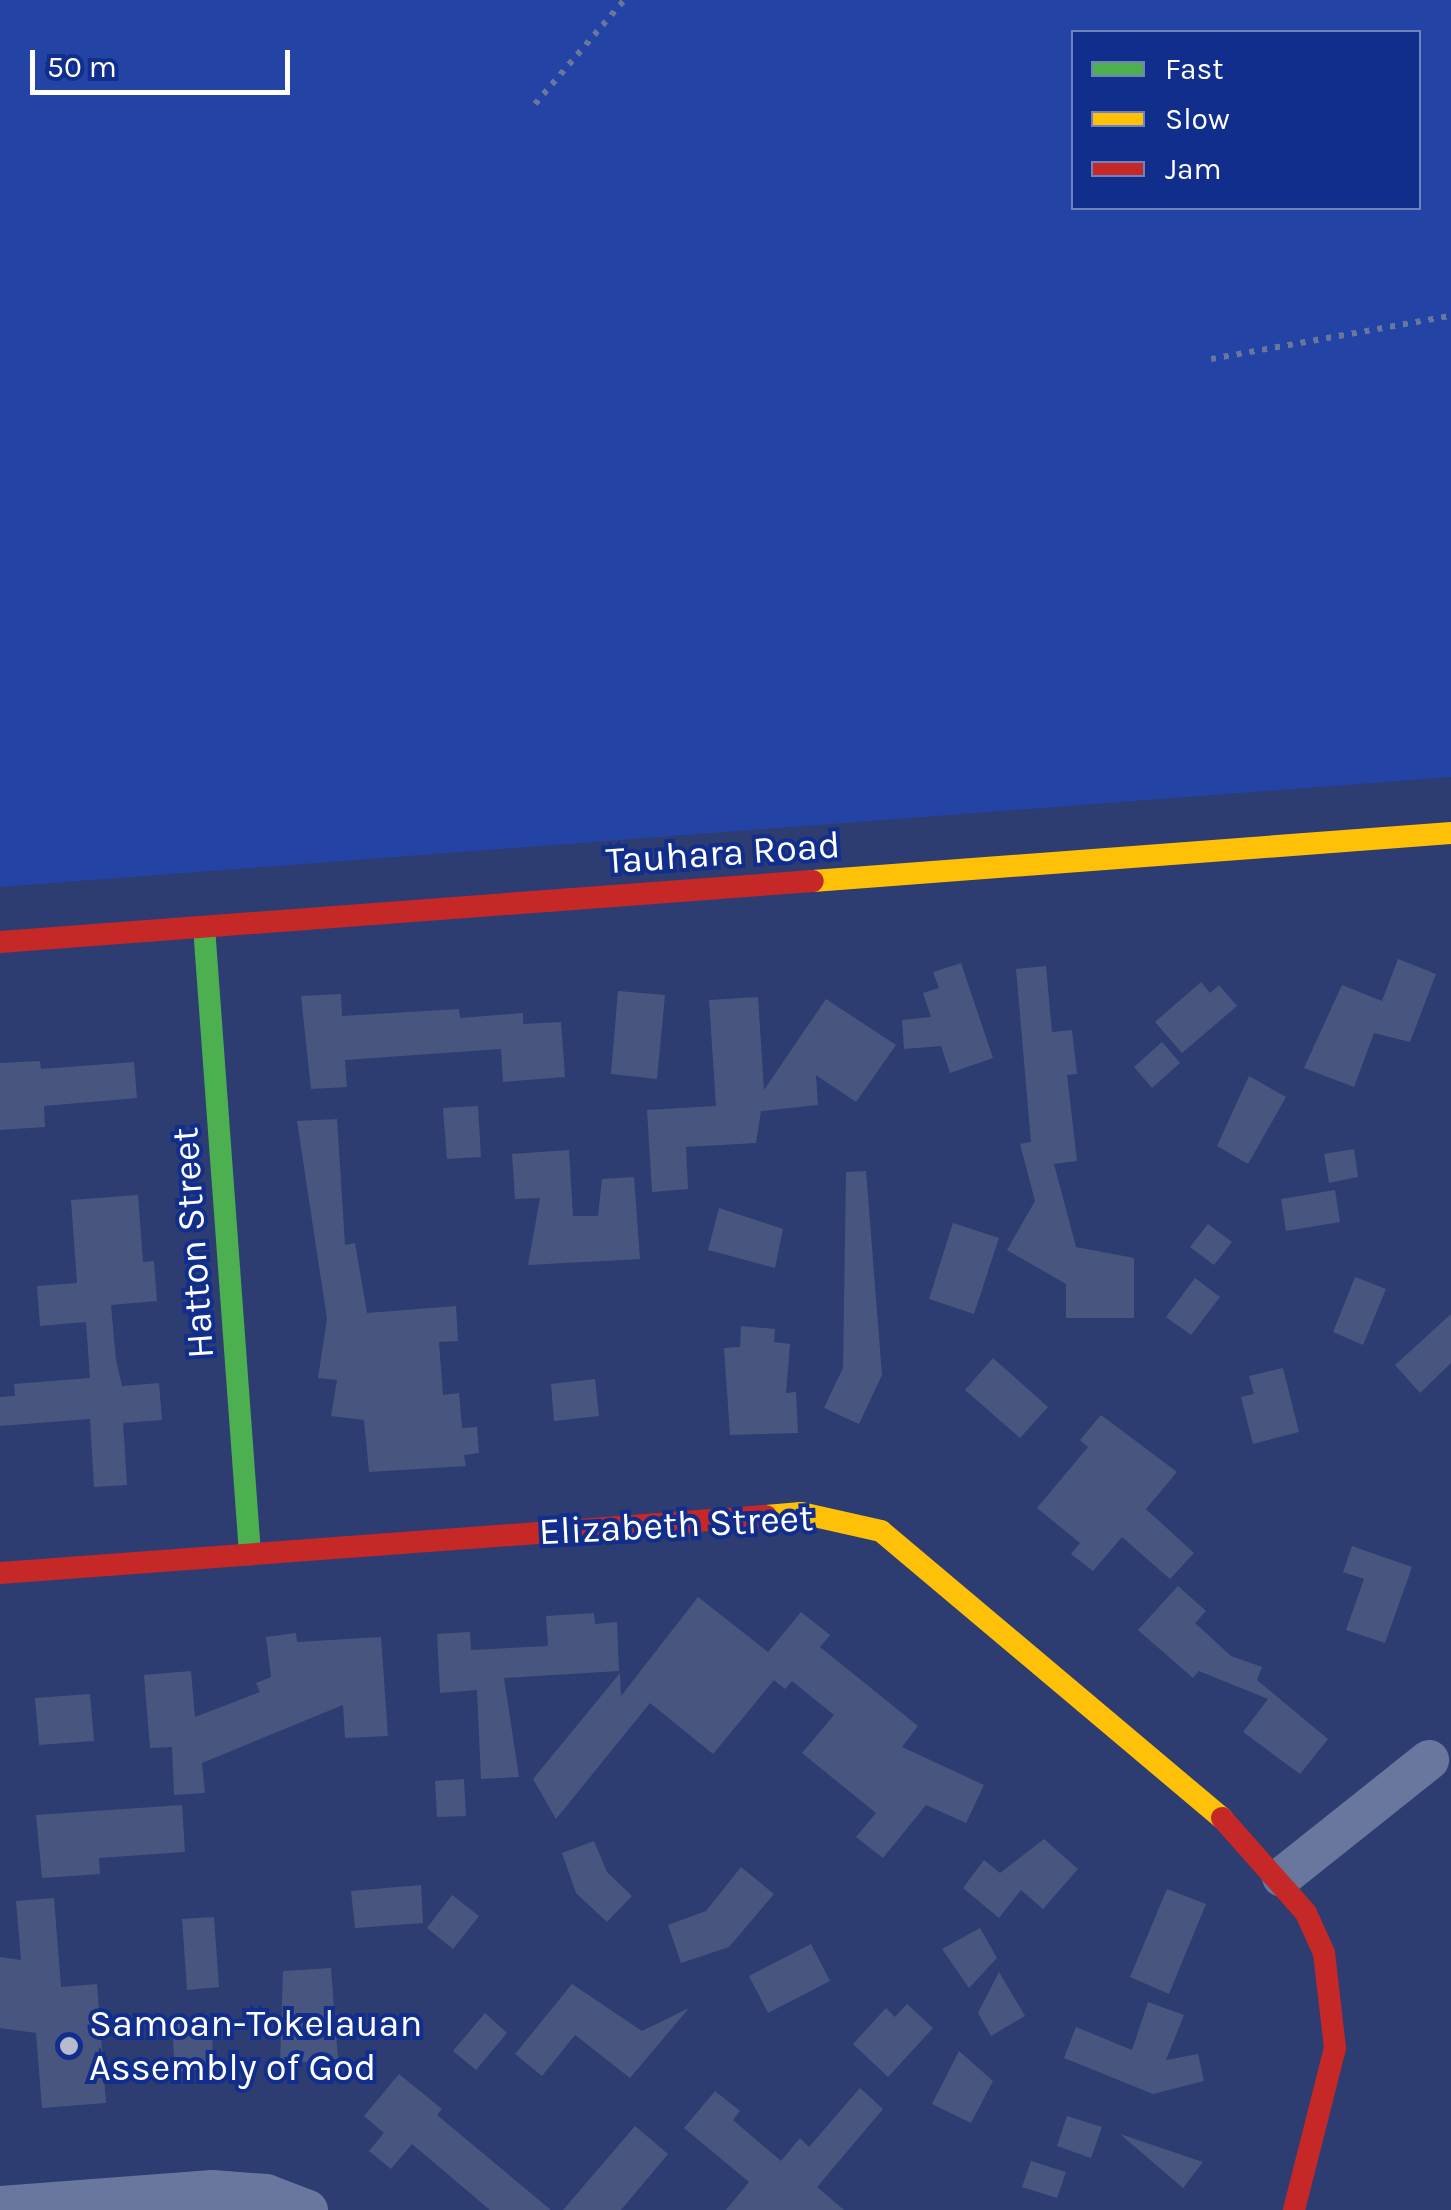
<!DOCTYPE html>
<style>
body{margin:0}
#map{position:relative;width:1451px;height:2210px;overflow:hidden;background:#2d3d71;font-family:Karla,sans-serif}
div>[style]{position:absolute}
.green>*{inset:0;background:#2344a5}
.building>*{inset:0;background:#48557f}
.path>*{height:6px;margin-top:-3px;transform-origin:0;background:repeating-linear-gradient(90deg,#69769d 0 5px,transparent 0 13px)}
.street>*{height:40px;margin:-20px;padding:0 20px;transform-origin:20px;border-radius:20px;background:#69769d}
.fast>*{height:22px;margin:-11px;padding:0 11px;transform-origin:11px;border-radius:11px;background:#4caf50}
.slow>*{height:22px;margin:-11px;padding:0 11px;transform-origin:11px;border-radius:11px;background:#ffc107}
.jam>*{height:22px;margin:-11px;padding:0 11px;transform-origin:11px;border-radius:11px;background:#c62828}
.dots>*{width:28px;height:28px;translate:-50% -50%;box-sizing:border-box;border:5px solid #112e8d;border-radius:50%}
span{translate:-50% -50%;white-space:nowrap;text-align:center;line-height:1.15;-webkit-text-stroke:8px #112e8d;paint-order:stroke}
.street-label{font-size:38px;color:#fff}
.poi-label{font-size:38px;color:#fff}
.left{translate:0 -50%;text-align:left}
.legend{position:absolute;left:1071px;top:30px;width:350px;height:180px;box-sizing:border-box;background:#112e8d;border:2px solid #7082bb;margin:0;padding:12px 18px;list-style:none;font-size:30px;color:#fff}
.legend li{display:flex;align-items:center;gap:20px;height:50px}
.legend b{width:50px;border:2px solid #7082bb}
.scale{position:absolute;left:30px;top:50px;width:260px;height:45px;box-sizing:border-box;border:5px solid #fff;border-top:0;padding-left:12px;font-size:30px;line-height:35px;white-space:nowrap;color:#fff;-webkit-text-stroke:8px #112e8d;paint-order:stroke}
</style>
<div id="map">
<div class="green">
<div style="clip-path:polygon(evenodd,0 0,1451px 0,1451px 777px,0 887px,0 0,1418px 32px,1418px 208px,1074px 208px,1074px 32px,1418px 32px)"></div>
</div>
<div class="building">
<div style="clip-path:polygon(1398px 959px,1436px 974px,1410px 1042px,1374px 1033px,1354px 1087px,1304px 1068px,1342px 985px,1382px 1001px)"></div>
<div style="clip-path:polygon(961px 963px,993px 1058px,950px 1073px,941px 1046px,904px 1049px,902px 1020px,931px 1017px,923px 993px,939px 988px,933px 972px)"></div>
<div style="clip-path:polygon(1046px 966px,1052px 1032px,1072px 1030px,1077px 1074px,1067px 1075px,1077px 1161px,1054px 1164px,1076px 1247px,1134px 1258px,1134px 1318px,1066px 1318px,1066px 1284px,1007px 1250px,1035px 1201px,1020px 1144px,1031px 1142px,1016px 969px)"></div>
<div style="clip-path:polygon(1201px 982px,1210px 993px,1219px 985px,1237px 1006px,1182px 1053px,1155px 1022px)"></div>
<div style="clip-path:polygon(618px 991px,665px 995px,657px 1079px,611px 1074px)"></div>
<div style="clip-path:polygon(341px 994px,342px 1016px,459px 1009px,460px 1018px,523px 1013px,523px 1024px,561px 1022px,565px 1077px,503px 1082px,501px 1049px,345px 1060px,347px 1087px,311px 1089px,301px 996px)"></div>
<div style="clip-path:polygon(758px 997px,764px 1090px,826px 999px,896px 1045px,856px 1102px,816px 1075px,818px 1105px,761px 1111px,756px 1143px,686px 1147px,688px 1189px,652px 1192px,647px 1110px,716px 1106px,709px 1000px)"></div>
<div style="clip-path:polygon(1162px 1042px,1180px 1063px,1152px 1088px,1134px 1067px)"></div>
<div style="clip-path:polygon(40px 1061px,41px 1069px,134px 1062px,137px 1098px,44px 1106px,45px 1127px,0 1130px,0 1063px)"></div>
<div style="clip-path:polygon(1249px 1076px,1286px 1097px,1248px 1164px,1217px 1146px)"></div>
<div style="clip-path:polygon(478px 1106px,481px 1157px,447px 1159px,443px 1108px)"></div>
<div style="clip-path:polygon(337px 1119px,345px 1245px,355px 1243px,367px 1313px,456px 1306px,458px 1341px,439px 1342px,443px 1395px,459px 1393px,462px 1428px,477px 1427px,479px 1453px,464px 1455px,466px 1466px,369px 1472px,364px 1420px,331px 1416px,337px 1380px,318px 1378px,327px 1319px,297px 1121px)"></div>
<div style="clip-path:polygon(1354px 1149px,1358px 1177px,1329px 1183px,1324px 1154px)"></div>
<div style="clip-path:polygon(569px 1150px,573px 1216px,598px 1216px,602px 1179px,634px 1177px,640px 1259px,528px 1265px,540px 1198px,515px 1199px,512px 1154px)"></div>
<div style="clip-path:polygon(866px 1171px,882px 1375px,859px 1424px,824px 1408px,843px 1368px,846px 1172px)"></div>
<div style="clip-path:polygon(1335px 1190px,1340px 1222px,1286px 1231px,1281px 1199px)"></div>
<div style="clip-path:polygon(138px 1195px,143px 1262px,154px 1261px,157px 1301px,111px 1305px,116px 1360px,122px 1386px,159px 1383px,162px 1420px,123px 1423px,127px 1485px,94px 1487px,90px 1419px,0 1426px,0 1397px,15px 1396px,14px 1384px,90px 1378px,86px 1322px,40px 1326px,37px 1286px,77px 1283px,71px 1200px)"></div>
<div style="clip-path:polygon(719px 1208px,783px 1229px,775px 1268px,708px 1250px)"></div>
<div style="clip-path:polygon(953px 1223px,999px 1238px,974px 1314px,929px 1299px)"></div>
<div style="clip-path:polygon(1208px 1224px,1232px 1242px,1214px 1265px,1190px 1247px)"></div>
<div style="clip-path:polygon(1355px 1277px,1386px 1289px,1363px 1345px,1333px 1332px)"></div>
<div style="clip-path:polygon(1195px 1278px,1220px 1297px,1191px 1335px,1166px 1317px)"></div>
<div style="clip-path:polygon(1451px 1314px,1451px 1363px,1420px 1393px,1395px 1365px)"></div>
<div style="clip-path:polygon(741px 1326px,775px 1329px,774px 1342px,790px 1344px,786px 1393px,796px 1392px,798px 1433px,730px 1435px,724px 1348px,740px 1347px)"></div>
<div style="clip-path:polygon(993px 1358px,1048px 1407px,1020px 1438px,965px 1390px)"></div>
<div style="clip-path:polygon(1283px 1368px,1299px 1432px,1253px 1444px,1241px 1397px,1254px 1394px,1249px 1376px)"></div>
<div style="clip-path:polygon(595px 1379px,599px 1416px,554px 1421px,551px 1384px)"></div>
<div style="clip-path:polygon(1101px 1415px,1177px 1472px,1146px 1509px,1194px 1553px,1170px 1579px,1122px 1537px,1093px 1571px,1071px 1554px,1080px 1543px,1037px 1508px,1088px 1447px,1080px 1440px)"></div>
<div style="clip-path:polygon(1352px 1546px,1412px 1567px,1385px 1643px,1346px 1630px,1364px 1579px,1343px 1572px)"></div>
<div style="clip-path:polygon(1178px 1586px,1206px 1611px,1195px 1623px,1231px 1656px,1262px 1667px,1257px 1680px,1328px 1739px,1300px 1774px,1243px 1732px,1268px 1699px,1199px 1671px,1193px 1678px,1138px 1630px)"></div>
<div style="clip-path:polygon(698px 1597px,768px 1652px,801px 1612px,830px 1635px,820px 1647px,918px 1726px,902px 1747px,984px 1785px,966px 1823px,926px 1805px,883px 1858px,856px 1837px,876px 1813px,802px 1753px,834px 1715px,792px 1681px,785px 1689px,774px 1680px,713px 1754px,650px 1703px,556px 1819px,533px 1779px,620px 1673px,621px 1696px)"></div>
<div style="clip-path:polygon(594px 1613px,595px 1624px,617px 1622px,619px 1671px,504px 1678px,519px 1777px,481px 1779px,477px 1690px,440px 1693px,437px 1634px,470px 1632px,471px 1650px,548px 1646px,546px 1616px)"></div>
<div style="clip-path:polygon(296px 1633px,297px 1642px,381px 1637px,388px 1736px,345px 1738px,343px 1705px,202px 1763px,205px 1793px,174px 1795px,172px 1747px,150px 1748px,144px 1675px,191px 1671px,195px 1717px,260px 1692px,256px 1683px,271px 1677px,266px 1637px)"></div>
<div style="clip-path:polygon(90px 1694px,94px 1741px,39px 1745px,35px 1698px)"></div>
<div style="clip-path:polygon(464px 1779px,466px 1816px,437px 1817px,435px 1781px)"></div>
<div style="clip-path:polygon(182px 1805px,185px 1852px,99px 1858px,100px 1874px,42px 1878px,36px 1815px)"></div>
<div style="clip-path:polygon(1044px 1839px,1078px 1869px,1043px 1909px,1021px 1890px,999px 1918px,963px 1888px,984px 1860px,1000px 1873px)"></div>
<div style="clip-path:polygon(594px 1841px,607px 1872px,632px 1896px,607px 1922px,576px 1893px,562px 1853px)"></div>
<div style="clip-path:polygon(741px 1867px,774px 1894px,729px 1947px,681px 1963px,668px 1925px,706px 1911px)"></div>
<div style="clip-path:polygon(421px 1885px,423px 1923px,355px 1928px,351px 1891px)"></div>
<div style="clip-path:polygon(1167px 1889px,1206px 1904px,1169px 1994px,1130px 1977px)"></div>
<div style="clip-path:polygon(452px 1895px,479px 1916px,453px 1949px,427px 1928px)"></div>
<div style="clip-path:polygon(54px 1898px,61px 1987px,97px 1984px,106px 2103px,42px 2108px,36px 2033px,0 2028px,0 1957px,21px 1960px,16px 1901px)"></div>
<div style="clip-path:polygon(214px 1917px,219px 1987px,187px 1990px,182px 1919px)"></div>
<div style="clip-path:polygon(980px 1928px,997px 1958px,969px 1988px,942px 1949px)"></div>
<div style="clip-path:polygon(811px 1944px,830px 1981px,768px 2013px,749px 1976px)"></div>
<div style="clip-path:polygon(331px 1968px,338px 2059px,280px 2064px,283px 1971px)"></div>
<div style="clip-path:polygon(999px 1972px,1025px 2016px,991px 2036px,978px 2013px)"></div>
<div style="clip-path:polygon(572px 1984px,642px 2031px,689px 2008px,630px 2078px,575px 2035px,542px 2076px,515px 2054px)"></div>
<div style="clip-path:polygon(1148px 2002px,1184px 2015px,1166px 2060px,1198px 2054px,1204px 2081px,1153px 2094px,1064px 2058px,1076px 2027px,1132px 2050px)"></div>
<div style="clip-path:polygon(907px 2004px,933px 2028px,888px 2077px,853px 2044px,886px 2008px,895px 2017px)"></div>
<div style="clip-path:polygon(485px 2013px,507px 2033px,476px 2070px,453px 2051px)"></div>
<div style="clip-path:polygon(211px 2022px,214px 2068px,175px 2072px,172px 2024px)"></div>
<div style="clip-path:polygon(959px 2051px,993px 2081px,971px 2123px,932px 2104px)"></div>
<div style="clip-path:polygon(399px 2074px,442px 2109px,437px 2115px,551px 2210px,490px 2210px,412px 2144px,391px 2169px,369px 2151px,384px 2133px,364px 2116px)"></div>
<div style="clip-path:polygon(860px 2088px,883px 2109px,817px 2187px,844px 2210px,726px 2210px,749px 2182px,684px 2128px,715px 2091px,740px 2111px,733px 2120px,781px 2161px,800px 2138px,809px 2147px)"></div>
<div style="clip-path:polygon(1067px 2116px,1102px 2127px,1091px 2158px,1057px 2146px)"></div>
<div style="clip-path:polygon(635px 2126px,668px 2154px,621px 2210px,563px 2210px)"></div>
<div style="clip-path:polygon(1120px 2134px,1203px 2162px,1183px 2188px)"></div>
<div style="clip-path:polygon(1031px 2161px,1066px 2172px,1057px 2198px,1022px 2187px)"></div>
</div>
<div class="path">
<div style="left:535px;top:104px;width:137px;rotate:-49.4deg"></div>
<div style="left:1211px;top:359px;width:244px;rotate:-10.2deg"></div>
</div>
<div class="street">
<div style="left:1282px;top:1877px;width:188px;rotate:-38.5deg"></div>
<div style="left:0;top:2206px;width:213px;rotate:-4.3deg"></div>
<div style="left:212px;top:2190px;width:54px;rotate:4.2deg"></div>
<div style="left:266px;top:2194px;width:45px;rotate:20.9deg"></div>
</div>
<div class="fast">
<div style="left:204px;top:927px;width:629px;rotate:85.8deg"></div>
</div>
<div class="slow">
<div style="left:813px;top:881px;width:640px;rotate:-4.3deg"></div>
<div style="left:766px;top:1516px;width:35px;rotate:-5deg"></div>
<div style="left:801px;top:1513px;width:82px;rotate:12.7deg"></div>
<div style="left:881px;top:1531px;width:446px;rotate:40.1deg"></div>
</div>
<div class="jam">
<div style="left:0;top:942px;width:815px;rotate:-4.29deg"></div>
<div style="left:0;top:1573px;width:768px;rotate:-4.26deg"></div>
<div style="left:1222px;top:1818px;width:127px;rotate:48.5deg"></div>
<div style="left:1306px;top:1913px;width:44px;rotate:65.8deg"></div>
<div style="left:1324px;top:1953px;width:96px;rotate:83.4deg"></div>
<div style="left:1335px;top:2048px;width:167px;rotate:104.2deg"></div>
</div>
<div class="dots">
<div style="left:69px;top:2046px;background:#b6bbcd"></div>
</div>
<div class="street-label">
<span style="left:723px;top:853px;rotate:-4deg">Tauhara Road</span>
<span style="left:193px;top:1243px;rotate:-94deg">Hatton Street</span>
<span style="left:676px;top:1525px;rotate:-3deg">Elizabeth Street</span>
</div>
<div class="poi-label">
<span class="left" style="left:89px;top:2046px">Samoan-Tokelauan<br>Assembly of God</span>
</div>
<ul class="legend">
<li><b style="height:12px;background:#4caf50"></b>Fast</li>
<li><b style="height:12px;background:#ffc107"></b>Slow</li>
<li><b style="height:12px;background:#c62828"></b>Jam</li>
</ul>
<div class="scale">50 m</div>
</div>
